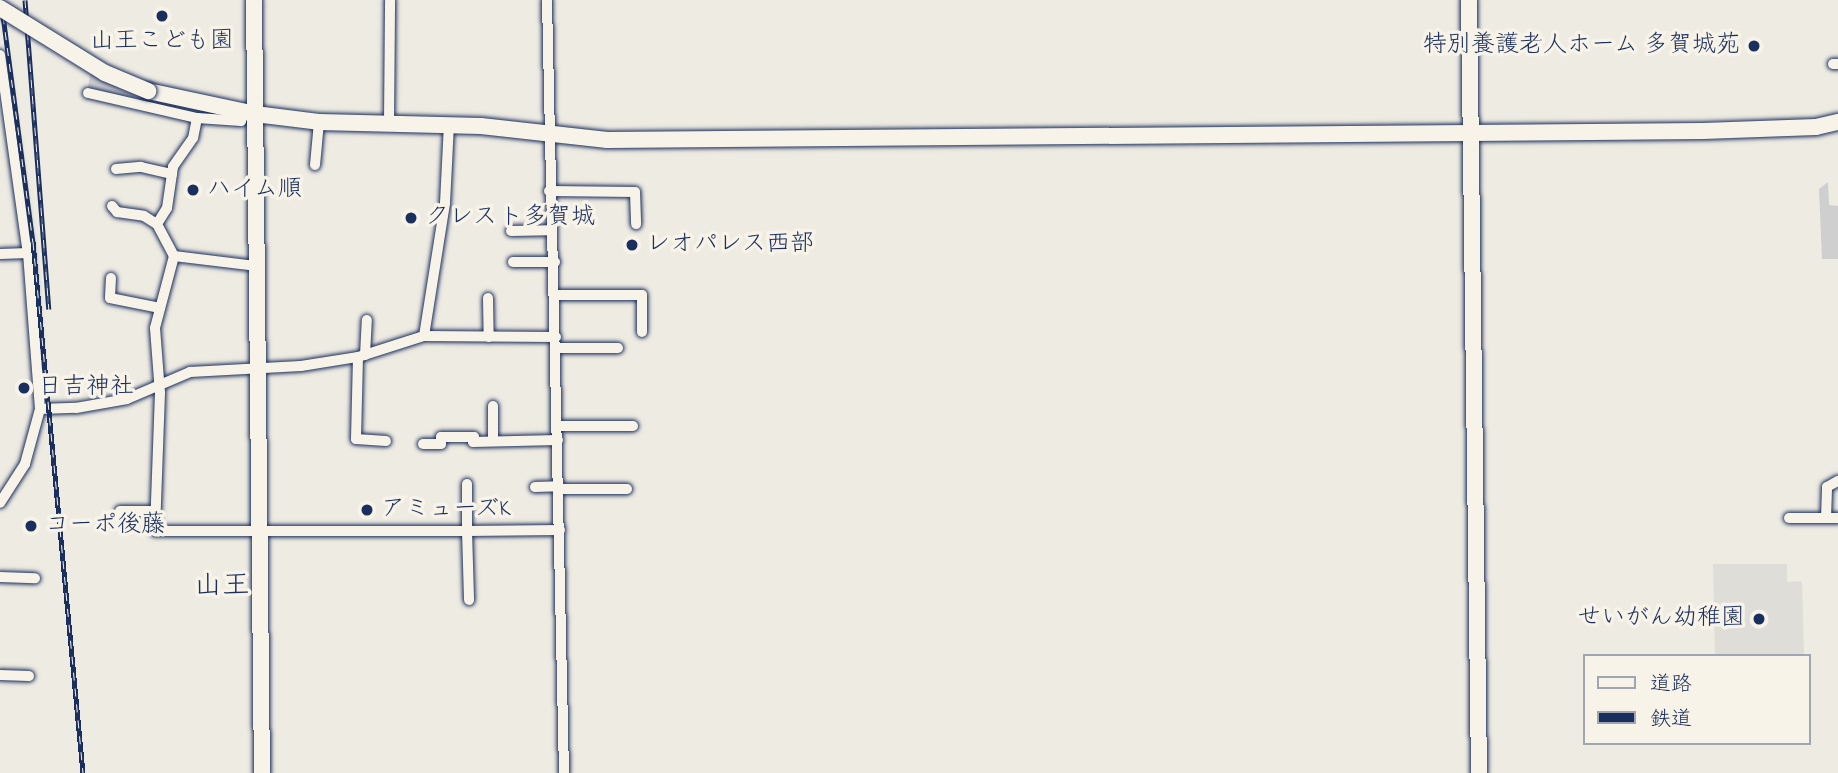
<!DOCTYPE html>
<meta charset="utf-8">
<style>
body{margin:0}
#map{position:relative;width:1838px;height:773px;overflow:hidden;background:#eeebe2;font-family:"Indie Flower","Klee One",sans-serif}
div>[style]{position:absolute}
.built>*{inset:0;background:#deddd8}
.green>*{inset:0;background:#cfcfcf}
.roads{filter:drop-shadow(0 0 2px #1b2f5e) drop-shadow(0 0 2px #1b2f5e)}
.street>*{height:10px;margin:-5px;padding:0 5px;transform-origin:5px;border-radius:5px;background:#f7f3e8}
.secondary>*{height:16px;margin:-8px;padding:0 8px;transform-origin:8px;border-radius:8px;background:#f7f3e8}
.rail>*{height:5px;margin-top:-2.5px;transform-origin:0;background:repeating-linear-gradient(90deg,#f7f3e8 0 8px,#1b2f5e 0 16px);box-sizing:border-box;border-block:2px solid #1b2f5e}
.bridges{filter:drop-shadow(0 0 2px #1b2f5e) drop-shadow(0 0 2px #1b2f5e)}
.secondary-bridge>*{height:16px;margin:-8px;padding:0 8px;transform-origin:8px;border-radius:8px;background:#f7f3e8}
.dots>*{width:19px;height:19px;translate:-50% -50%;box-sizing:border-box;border:4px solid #f7f3e8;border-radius:50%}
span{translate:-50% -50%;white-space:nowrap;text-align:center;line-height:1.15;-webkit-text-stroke:7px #f7f3e8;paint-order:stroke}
.poi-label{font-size:24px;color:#1b2f5e}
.right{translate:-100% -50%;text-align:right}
.left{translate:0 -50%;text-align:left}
.quarter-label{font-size:28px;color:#1b2f5e}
.legend{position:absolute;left:1583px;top:654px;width:228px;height:91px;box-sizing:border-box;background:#f7f3e8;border:2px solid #9fa5b1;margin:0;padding:9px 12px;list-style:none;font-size:21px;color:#1b2f5e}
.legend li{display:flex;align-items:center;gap:14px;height:35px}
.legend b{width:35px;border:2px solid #9fa5b1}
</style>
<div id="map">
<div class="built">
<div style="clip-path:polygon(1713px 564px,1787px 564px,1787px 582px,1802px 581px,1804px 656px,1715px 656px)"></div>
</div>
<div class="green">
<div style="clip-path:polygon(92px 60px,149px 85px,147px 101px,88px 88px)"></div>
<div style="clip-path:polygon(1828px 182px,1829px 205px,1838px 206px,1838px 259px,1822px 259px,1819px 189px)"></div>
</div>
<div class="roads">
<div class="street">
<div style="left:547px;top:0;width:773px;rotate:88.74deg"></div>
<div style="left:0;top:55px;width:200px;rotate:82deg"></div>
<div style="left:28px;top:253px;width:156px;rotate:85.6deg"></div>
<div style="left:40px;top:409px;width:57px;rotate:105.3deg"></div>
<div style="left:25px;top:464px;width:46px;rotate:122.7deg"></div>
<div style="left:1833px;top:64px;width:5px"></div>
<div style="left:88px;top:93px;width:112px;rotate:12.9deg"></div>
<div style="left:243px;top:111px;width:10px;rotate:101deg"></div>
<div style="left:241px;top:121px;width:44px;rotate:-176.1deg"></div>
<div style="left:197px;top:118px;width:20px;rotate:101deg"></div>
<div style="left:193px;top:138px;width:35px;rotate:125deg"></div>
<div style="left:173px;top:167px;width:41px;rotate:98.3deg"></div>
<div style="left:167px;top:208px;width:19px;rotate:122deg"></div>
<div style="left:157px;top:224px;width:36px;rotate:62deg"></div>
<div style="left:174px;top:256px;width:84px;rotate:6.9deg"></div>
<div style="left:389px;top:123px;width:123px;rotate:-89.5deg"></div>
<div style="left:315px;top:165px;width:43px;rotate:-84.7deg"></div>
<div style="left:116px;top:169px;width:25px;rotate:-5deg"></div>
<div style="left:141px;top:167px;width:32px;rotate:13deg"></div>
<div style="left:549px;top:191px;width:86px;rotate:0.7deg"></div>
<div style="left:635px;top:192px;width:32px;rotate:88deg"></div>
<div style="left:112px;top:206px;width:8px;rotate:50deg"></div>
<div style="left:117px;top:212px;width:27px;rotate:8deg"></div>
<div style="left:144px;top:216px;width:15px;rotate:32deg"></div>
<div style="left:511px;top:231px;width:39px;rotate:-1deg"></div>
<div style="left:0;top:254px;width:28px;rotate:-2deg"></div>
<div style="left:174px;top:256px;width:74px;rotate:104.8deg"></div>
<div style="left:155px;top:328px;width:65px;rotate:85.6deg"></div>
<div style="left:160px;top:393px;width:138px;rotate:92.1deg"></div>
<div style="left:155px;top:531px;width:312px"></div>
<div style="left:467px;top:531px;width:69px;rotate:88.3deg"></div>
<div style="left:513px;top:262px;width:42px"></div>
<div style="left:111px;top:278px;width:20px;rotate:93deg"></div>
<div style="left:110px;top:298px;width:51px;rotate:11.3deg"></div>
<div style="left:555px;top:295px;width:87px"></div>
<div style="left:642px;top:295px;width:37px;rotate:90deg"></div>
<div style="left:488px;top:298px;width:39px;rotate:89deg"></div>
<div style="left:424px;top:336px;width:135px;rotate:-81deg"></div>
<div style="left:445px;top:203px;width:78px;rotate:-87.1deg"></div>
<div style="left:556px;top:348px;width:62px"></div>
<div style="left:365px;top:355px;width:35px;rotate:-87deg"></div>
<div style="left:358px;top:357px;width:82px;rotate:91.4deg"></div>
<div style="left:356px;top:439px;width:30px;rotate:4deg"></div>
<div style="left:493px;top:406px;width:35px;rotate:90deg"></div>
<div style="left:40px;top:409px;width:36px;rotate:-2deg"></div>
<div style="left:76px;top:408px;width:52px;rotate:-10deg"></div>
<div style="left:127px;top:399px;width:69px;rotate:-23.2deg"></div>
<div style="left:190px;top:372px;width:111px;rotate:-3.1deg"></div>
<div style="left:301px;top:366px;width:58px;rotate:-9deg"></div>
<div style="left:358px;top:357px;width:69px;rotate:-17.7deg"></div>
<div style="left:424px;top:336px;width:132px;rotate:0.4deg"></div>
<div style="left:558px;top:426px;width:75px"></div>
<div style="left:423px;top:444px;width:18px"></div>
<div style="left:441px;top:444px;width:7px;rotate:-90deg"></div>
<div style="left:441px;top:437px;width:33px"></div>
<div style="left:474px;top:437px;width:5px;rotate:101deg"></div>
<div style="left:473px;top:442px;width:85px;rotate:-1.3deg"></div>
<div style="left:467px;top:484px;width:47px;rotate:90deg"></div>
<div style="left:467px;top:531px;width:93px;rotate:-0.6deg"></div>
<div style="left:535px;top:487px;width:24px;rotate:-2deg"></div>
<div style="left:559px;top:489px;width:68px"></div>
<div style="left:120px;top:511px;width:34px"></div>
<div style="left:1789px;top:518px;width:49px"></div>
<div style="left:1826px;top:518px;width:31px;rotate:-88deg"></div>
<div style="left:1827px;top:487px;width:13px;rotate:-29deg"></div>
<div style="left:0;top:577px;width:35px;rotate:2deg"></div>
<div style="left:0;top:675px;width:29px;rotate:2deg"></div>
</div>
<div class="secondary">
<div style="left:254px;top:0;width:773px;rotate:89.41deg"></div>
<div style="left:1469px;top:0;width:773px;rotate:89.26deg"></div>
<div style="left:148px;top:91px;width:109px;rotate:12.1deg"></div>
<div style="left:255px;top:114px;width:64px;rotate:7.1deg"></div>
<div style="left:319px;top:122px;width:162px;rotate:1.4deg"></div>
<div style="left:481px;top:126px;width:127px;rotate:6.3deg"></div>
<div style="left:607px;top:140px;width:1096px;rotate:-0.47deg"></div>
<div style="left:1703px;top:131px;width:113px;rotate:-2deg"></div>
<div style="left:1816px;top:127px;width:23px;rotate:-13deg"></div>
</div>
</div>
<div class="rail">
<div style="left:1px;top:0;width:244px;rotate:82.5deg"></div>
<div style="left:33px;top:242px;width:533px;rotate:84.62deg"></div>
<div style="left:25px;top:0;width:310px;rotate:85.6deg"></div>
</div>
<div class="bridges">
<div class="secondary-bridge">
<div style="left:0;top:8px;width:123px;rotate:31.8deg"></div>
<div style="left:105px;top:73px;width:47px;rotate:22.7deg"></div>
</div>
</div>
<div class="dots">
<div style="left:162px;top:16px;background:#1b2f5e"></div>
<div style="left:1754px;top:46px;background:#1b2f5e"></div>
<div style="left:193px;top:190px;background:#1b2f5e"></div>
<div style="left:411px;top:218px;background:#1b2f5e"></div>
<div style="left:632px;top:245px;background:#1b2f5e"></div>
<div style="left:24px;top:388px;background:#1b2f5e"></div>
<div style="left:367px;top:510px;background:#1b2f5e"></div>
<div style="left:31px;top:526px;background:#1b2f5e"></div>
<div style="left:1759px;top:619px;background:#1b2f5e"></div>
</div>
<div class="poi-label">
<span style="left:162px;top:42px">山王こども園</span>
<span class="right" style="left:1740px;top:46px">特別養護老人ホーム 多賀城苑</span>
<span class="left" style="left:207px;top:190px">ハイム順</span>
<span class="left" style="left:425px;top:218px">クレスト多賀城</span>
<span class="left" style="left:646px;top:245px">レオパレス西部</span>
<span class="left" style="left:38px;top:388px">日吉神社</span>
<span class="left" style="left:381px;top:510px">アミューズK</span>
<span class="left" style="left:45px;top:526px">コーポ後藤</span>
<span class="right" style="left:1745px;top:619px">せいがん幼稚園</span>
</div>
<div class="quarter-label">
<span style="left:222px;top:587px">山王</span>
</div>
<ul class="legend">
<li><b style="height:9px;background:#f7f3e8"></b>道路</li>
<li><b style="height:9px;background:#1b2f5e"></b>鉄道</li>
</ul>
</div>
